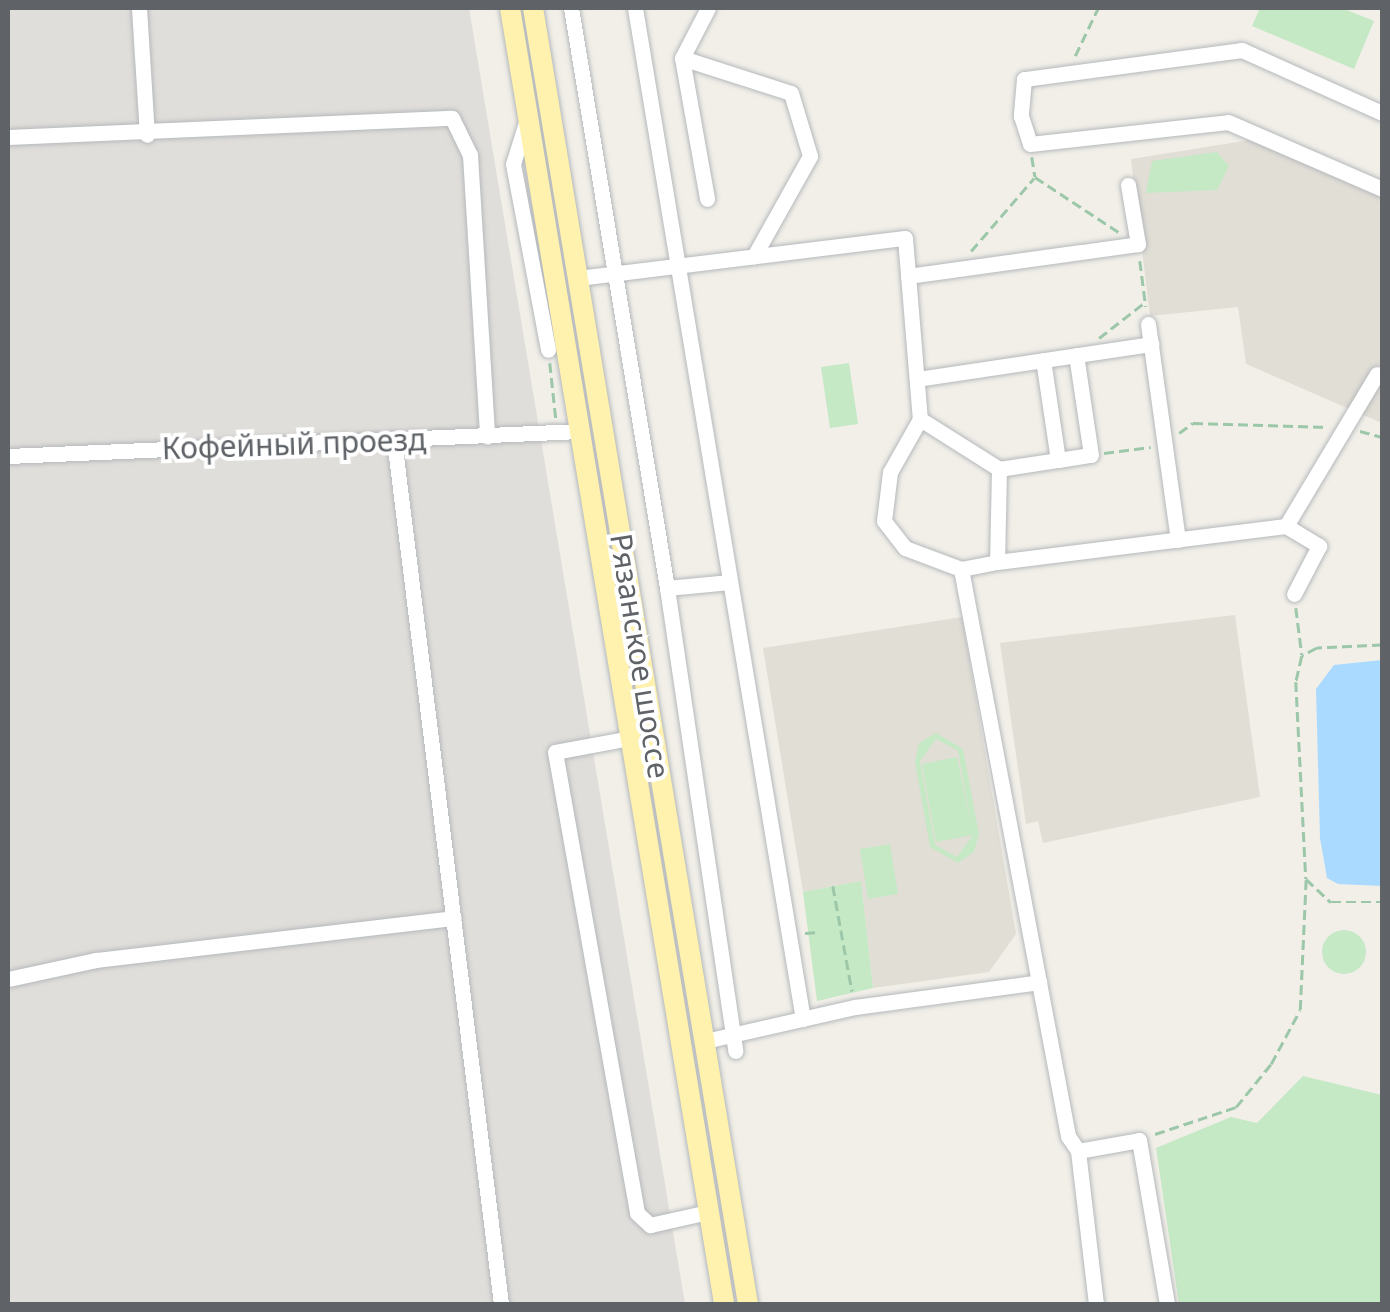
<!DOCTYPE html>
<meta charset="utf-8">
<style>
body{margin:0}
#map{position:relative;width:1390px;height:1312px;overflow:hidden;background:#f1efe8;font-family:"Noto Sans",sans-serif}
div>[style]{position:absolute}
.industrial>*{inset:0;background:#e0deda}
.education>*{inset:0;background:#e1ded6}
.green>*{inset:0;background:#c5e8c5}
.round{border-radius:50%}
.water>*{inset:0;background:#aadaff}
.path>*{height:2.5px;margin-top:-1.25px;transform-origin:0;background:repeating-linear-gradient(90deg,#9cc7a9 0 10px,transparent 0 15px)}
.roads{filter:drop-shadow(0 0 2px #b5b8bc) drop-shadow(0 0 2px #b5b8bc)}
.minor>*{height:15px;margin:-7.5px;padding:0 7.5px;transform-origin:7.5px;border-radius:7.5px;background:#fff}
.major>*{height:20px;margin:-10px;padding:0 10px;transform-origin:10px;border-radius:10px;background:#fff2af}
span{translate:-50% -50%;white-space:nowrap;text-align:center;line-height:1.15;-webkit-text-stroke:8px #fff;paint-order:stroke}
.street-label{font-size:30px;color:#5f6368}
.frame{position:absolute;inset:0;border:10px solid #5f6368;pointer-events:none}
</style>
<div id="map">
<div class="industrial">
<div style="clip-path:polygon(8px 8px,469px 8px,685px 1304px,8px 1304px)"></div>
</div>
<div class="education">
<div style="clip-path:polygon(1250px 140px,1382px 197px,1382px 423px,1246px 364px,1238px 307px,1150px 316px,1131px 159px)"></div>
<div style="clip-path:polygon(1235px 615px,1260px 797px,1043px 843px,1038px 821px,1026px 824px,1000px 643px)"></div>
<div style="clip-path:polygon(962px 617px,1016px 934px,989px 972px,873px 988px,861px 881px,803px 892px,763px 648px)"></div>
</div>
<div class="green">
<div style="clip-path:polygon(1260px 8px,1342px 8px,1374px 21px,1354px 69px,1252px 26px)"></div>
<div style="clip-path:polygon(1217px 152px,1229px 166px,1217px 190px,1146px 193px,1152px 161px)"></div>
<div style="clip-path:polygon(849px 363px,858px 424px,830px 428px,821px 367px)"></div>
<div style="clip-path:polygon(evenodd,936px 733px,963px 749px,979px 834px,974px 852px,958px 863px,930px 847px,915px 762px,919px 743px,936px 733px,936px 739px,958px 751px,972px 829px,957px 757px,922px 764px,936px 842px,973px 835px,957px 857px,935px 845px,920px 761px,936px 739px)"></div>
<div style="clip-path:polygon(890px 844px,898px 894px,868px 899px,860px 849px)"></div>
<div style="clip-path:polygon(861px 881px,873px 988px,817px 1001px,803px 892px)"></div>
<div class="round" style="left:1322px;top:930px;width:44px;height:44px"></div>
<div style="clip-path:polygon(1303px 1076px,1382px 1095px,1382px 1304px,1179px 1304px,1156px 1148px,1231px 1117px,1257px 1123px)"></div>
</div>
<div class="water">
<div style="clip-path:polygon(1382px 660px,1382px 886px,1338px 884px,1327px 878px,1320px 838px,1316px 689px,1334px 665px)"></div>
</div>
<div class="path">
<div style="left:1075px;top:56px;width:53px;rotate:-64.4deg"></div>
<div style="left:1032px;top:157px;width:20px;rotate:81deg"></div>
<div style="left:1035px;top:177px;width:102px;rotate:33.4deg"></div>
<div style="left:971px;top:251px;width:96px;rotate:-49.2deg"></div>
<div style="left:1140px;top:261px;width:46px;rotate:82.6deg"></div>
<div style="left:1099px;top:338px;width:57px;rotate:-37.9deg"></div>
<div style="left:550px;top:363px;width:56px;rotate:83.9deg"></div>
<div style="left:1360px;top:431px;width:23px;rotate:15deg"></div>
<div style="left:1179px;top:433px;width:17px;rotate:-36deg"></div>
<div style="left:1193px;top:423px;width:135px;rotate:1.7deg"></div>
<div style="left:1104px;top:453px;width:47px;rotate:-7.3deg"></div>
<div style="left:1296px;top:608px;width:47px;rotate:82.7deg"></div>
<div style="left:1382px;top:645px;width:65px;rotate:177.4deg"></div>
<div style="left:1317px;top:648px;width:17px;rotate:152deg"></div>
<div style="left:1302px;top:656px;width:27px;rotate:103deg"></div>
<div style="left:1296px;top:682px;width:197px;rotate:87.1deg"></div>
<div style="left:1306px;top:879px;width:34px;rotate:43deg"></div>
<div style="left:1331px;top:902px;width:51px"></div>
<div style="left:833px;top:886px;width:107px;rotate:79.7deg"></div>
<div style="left:805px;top:933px;width:14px;rotate:-4deg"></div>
<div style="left:1155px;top:1134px;width:85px;rotate:-18.4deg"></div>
<div style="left:1236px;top:1107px;width:55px;rotate:-50.9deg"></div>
<div style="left:1271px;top:1064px;width:61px;rotate:-61.8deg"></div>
<div style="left:1300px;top:1010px;width:130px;rotate:-87.4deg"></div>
</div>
<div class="roads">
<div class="minor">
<div style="left:139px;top:8px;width:127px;rotate:86.4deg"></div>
<div style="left:571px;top:8px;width:588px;rotate:80.6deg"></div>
<div style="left:667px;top:588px;width:63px;rotate:-5.4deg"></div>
<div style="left:635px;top:8px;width:1025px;rotate:80.57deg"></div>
<div style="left:708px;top:8px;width:56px;rotate:117.5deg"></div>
<div style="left:682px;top:58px;width:114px;rotate:17.8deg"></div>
<div style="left:791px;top:93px;width:66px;rotate:73.2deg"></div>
<div style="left:810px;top:156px;width:115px;rotate:119.2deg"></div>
<div style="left:682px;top:58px;width:143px;rotate:79.9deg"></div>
<div style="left:1382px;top:113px;width:154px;rotate:-155.8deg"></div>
<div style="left:1242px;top:50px;width:220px;rotate:172.4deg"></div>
<div style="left:1024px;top:79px;width:37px;rotate:95deg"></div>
<div style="left:1021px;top:116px;width:29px;rotate:72deg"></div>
<div style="left:1030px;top:144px;width:199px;rotate:-6.3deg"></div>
<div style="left:1228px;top:122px;width:168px;rotate:23.5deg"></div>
<div style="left:528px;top:116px;width:50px;rotate:107.4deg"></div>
<div style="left:513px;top:164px;width:189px;rotate:79.3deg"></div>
<div style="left:8px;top:137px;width:444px;rotate:-2.5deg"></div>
<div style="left:452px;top:118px;width:41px;rotate:64.1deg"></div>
<div style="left:470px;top:155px;width:282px;rotate:86.5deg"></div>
<div style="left:908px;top:276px;width:232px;rotate:-7.9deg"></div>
<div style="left:1138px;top:244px;width:60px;rotate:-99.6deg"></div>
<div style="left:578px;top:278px;width:329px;rotate:-7deg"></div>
<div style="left:905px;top:238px;width:182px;rotate:85.3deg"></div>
<div style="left:920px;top:419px;width:61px;rotate:119.5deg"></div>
<div style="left:890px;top:472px;width:49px;rotate:97deg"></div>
<div style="left:884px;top:521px;width:34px;rotate:52deg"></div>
<div style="left:905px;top:548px;width:60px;rotate:20.6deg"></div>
<div style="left:961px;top:569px;width:577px;rotate:79.31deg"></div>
<div style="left:1068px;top:1136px;width:18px;rotate:56deg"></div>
<div style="left:1148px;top:324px;width:218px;rotate:82.1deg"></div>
<div style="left:917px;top:379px;width:237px;rotate:-8.5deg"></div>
<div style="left:920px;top:419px;width:93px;rotate:32.3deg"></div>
<div style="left:999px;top:469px;width:93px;rotate:91.2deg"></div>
<div style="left:997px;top:562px;width:37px;rotate:169deg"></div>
<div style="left:394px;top:440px;width:871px;rotate:82.94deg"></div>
<div style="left:8px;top:456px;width:573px;rotate:-2.5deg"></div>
<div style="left:1058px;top:460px;width:33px;rotate:-9deg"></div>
<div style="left:1091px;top:455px;width:101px;rotate:-98.5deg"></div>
<div style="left:999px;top:469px;width:60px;rotate:-8.7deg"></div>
<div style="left:1058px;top:460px;width:101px;rotate:-98.5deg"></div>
<div style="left:1286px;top:526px;width:39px;rotate:31deg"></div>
<div style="left:1319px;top:546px;width:54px;rotate:117.5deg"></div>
<div style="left:997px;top:562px;width:291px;rotate:-7.1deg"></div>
<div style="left:1286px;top:526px;width:177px;rotate:-59.1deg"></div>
<div style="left:667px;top:588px;width:468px;rotate:81.6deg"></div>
<div style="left:630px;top:738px;width:76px;rotate:169.4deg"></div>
<div style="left:555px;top:752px;width:468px;rotate:79.9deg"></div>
<div style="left:637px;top:1213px;width:18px;rotate:43deg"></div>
<div style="left:650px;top:1225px;width:59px;rotate:-12.6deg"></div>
<div style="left:8px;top:979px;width:90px;rotate:-12.2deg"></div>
<div style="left:96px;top:960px;width:360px;rotate:-6.7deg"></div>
<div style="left:705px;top:1041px;width:154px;rotate:-12.8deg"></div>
<div style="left:855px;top:1007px;width:186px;rotate:-7.7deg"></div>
<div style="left:1096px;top:1304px;width:154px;rotate:-96.7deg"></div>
<div style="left:1078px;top:1151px;width:62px;rotate:-10.2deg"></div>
<div style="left:1139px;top:1140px;width:166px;rotate:80.3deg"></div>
</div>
<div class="major">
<div style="left:510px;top:8px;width:1314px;rotate:80.62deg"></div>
<div style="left:533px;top:8px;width:1314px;rotate:80.58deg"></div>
</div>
</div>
<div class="street-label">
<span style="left:294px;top:444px;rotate:-2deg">Кофейный проезд</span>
<span style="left:640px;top:656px;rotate:81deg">Рязанское шоссе</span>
</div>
<div class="frame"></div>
</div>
